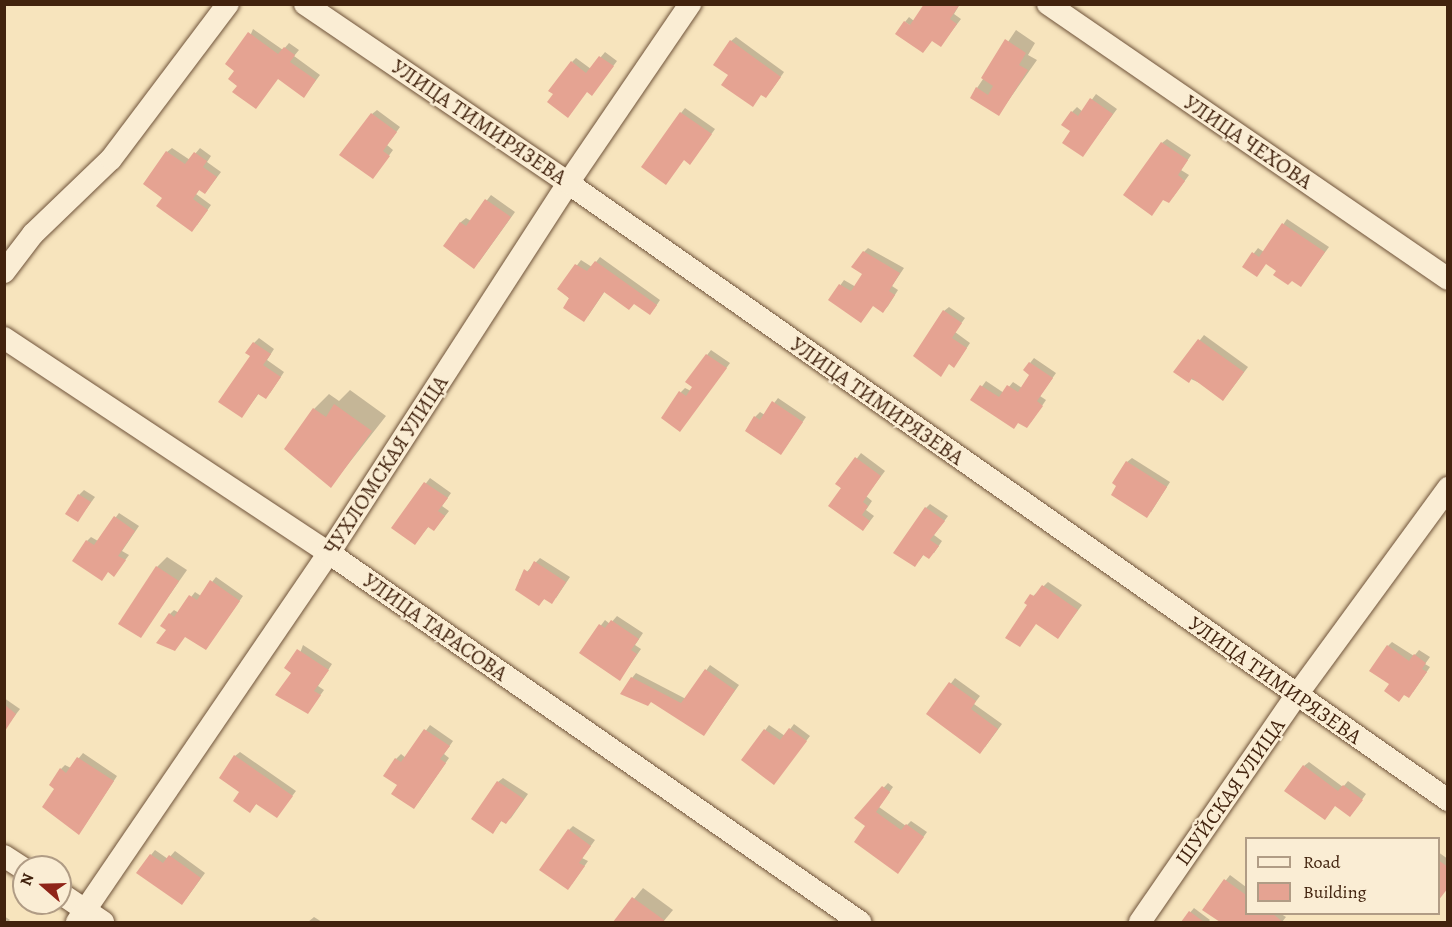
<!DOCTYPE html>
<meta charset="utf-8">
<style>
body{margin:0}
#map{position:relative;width:1452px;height:927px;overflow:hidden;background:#f7e4bd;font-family:Alegreya,serif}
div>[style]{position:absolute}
.shadow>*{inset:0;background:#0003}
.building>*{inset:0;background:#e5a392}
.roads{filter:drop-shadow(0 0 2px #6f533a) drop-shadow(0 0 2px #6f533a)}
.minor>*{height:22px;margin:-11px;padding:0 11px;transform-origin:11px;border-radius:11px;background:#faedd4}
span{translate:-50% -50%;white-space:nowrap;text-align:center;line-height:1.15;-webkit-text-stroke:4.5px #faedd4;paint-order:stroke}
.street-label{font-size:21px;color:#42230e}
.frame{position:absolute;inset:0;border:6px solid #42230e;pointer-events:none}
.legend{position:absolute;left:1245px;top:837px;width:195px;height:78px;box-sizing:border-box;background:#faedd4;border:2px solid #b09c85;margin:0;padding:8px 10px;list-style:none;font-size:18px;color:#42230e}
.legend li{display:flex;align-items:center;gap:12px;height:30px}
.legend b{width:30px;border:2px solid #b09c85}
.north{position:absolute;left:12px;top:855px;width:60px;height:60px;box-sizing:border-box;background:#faedd4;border:2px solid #b09c85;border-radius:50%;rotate:290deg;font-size:16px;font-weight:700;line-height:24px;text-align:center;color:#42230e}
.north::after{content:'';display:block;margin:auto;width:21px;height:27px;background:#8f2418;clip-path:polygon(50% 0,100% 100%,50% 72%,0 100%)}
</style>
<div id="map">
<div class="shadow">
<div style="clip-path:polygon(926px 4px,960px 4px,954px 14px,961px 19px,941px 45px,905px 22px,909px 17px,914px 21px)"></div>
<div style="clip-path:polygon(253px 29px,283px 50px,289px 43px,299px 50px,294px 56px,320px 75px,308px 91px,278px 78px,239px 85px,236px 71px)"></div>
<div style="clip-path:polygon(1016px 30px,1035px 43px,1028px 55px,1037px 60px,999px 114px,977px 88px)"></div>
<div style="clip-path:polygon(736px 37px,784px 72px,770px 92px,730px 75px,731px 41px)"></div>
<div style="clip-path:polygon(605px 52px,617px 61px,596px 89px,572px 62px,576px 58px,591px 69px)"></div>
<div style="clip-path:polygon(1096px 94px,1117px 109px,1083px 155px,1072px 131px,1072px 112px,1077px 107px,1083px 112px)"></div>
<div style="clip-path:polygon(685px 108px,715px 129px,694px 158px,681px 113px)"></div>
<div style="clip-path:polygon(377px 110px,400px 127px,387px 145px,393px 150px,377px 172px,372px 114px)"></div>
<div style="clip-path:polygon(1167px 139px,1191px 155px,1181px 170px,1189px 175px,1173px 197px,1162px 143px)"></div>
<div style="clip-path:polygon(172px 148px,190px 160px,200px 148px,211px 156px,207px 162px,221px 172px,205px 193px,200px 189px,196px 194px,211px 205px,197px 225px,164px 198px,167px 152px)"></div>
<div style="clip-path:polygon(491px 195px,515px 212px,479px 262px,445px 246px,461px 222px,466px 218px,471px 221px)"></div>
<div style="clip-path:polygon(1287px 219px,1329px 247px,1301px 285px,1266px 263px,1244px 266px,1258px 248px,1264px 252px)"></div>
<div style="clip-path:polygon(868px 248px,904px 268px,892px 286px,898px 290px,888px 306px,883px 311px,873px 305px,830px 300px,844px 280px,856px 287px,864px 274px,864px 252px)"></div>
<div style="clip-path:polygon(600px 257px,660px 300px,654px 309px,605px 291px,588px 316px,559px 289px,581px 260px,592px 267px)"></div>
<div style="clip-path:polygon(949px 307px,965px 318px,955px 332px,970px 343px,958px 361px,944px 311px)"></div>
<div style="clip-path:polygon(1204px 335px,1248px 367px,1227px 395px,1175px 372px)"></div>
<div style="clip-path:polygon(259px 338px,274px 349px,267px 360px,284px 372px,270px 393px,259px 393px,246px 411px,254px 343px)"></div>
<div style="clip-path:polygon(711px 350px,730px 363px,684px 425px,681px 392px,685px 388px,691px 391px,694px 386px,687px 381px)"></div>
<div style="clip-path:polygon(1034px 358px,1056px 373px,1040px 396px,1046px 400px,1031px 422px,972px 400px,986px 381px,1004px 393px,1013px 382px,1022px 388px,1031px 374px,1030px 363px)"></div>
<div style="clip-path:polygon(350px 390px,386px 416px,331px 486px,314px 409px,329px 394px,339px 401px)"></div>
<div style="clip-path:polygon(778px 398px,806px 417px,785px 448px,747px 430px,755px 417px,760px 412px,765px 415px)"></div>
<div style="clip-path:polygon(861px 453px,885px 471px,866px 496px,872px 501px,866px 510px,874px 516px,867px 525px,838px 484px)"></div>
<div style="clip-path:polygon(1132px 458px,1170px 482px,1151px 512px,1127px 462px)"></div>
<div style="clip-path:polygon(430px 478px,451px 493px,442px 506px,449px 511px,434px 530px,429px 526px,415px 543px,393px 527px)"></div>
<div style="clip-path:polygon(84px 490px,95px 497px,78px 520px,79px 495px)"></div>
<div style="clip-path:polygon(930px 504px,948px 516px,934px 535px,942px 541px,934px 553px,924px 554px,919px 561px,926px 508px)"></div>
<div style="clip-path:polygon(119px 513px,139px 526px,122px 551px,129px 555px,114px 575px,87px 541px,91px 537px,98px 541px)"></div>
<div style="clip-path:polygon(167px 557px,187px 570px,141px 636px,157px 567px)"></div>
<div style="clip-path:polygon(540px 558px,570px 577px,556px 598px,545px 598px,539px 604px,519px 580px)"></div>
<div style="clip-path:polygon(216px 577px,243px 596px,210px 643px,168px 629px,170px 614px,174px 610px,179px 613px,195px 592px,201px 596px)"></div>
<div style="clip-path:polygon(1048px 582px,1082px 605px,1058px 637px,1026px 603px)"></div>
<div style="clip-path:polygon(617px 616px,643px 633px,635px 645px,641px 649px,620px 679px,581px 652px,605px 620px,610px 624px)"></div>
<div style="clip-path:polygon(1392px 642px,1414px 656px,1419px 650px,1430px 657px,1425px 664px,1430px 667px,1413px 692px,1391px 684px,1388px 646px)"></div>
<div style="clip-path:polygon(303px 645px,332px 664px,318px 686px,324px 690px,308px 712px,293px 672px)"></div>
<div style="clip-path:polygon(710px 665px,739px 685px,708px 729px,651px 700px,632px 678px,636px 673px,686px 699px)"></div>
<div style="clip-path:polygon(955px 678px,980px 696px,974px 704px,1002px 724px,985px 747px,928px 714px)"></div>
<div style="clip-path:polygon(4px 698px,20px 709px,4px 730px)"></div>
<div style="clip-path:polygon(794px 724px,810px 736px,774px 783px,743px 760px,769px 725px,785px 736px)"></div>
<div style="clip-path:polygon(430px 725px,453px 741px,444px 754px,449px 758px,418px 803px,399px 785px,396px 759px,401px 754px,406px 758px)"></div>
<div style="clip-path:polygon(240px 752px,296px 791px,277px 816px,257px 803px,250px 811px,241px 791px,235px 756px)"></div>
<div style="clip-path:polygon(83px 753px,117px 776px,83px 828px,57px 789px,61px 769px,65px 765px,71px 768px)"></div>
<div style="clip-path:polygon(1309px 762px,1343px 787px,1348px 781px,1366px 794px,1354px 811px,1304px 766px)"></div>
<div style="clip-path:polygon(503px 778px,528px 794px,511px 818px,506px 822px,502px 820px,497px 827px,498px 782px)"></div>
<div style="clip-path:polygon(888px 783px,893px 787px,879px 807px,906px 826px,911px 821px,927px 832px,898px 872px,867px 826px,856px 818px)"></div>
<div style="clip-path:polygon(573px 826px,595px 840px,582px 858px,588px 861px,572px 884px,569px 830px)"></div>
<div style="clip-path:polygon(155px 850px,168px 859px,175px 851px,205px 873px,186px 899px,151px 855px)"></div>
<div style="clip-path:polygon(1438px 852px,1448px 859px,1448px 886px,1438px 899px)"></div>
<div style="clip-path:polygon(1230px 875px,1246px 887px,1246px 914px,1281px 914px,1286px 917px,1282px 922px,1222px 922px,1204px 909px)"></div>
<div style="clip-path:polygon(643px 888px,673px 910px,663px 922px,615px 922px)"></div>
<div style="clip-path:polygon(1194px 908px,1210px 920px,1208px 922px,1182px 922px)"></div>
<div style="clip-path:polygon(4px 916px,10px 920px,8px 922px,4px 922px)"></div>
<div style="clip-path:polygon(314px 917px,322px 922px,308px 922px)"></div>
</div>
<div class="building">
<div style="clip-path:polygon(924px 4px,960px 4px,950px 19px,957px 24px,941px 47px,932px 41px,923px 53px,895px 34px,904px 21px,910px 25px)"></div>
<div style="clip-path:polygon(248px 32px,278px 54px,284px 47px,295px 55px,290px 62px,316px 80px,304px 98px,278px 79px,256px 109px,232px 92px,237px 86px,228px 79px,234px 71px,225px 64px)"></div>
<div style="clip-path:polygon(1005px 39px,1026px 53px,1019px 65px,1028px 70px,999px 116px,970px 98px,976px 87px,988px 95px,993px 86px,981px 78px)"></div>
<div style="clip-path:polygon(730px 40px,781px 77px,766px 98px,761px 95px,753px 107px,721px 85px,728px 75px,713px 65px)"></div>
<div style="clip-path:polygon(599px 56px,614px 66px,592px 96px,587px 92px,568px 118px,547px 102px,553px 94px,548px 91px,571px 61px,586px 73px)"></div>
<div style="clip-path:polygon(1090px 98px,1113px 114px,1083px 157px,1062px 143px,1070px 131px,1061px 125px,1071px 111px,1078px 116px)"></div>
<div style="clip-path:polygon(680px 112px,712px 134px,690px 165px,684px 160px,666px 185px,641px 167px)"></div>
<div style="clip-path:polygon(371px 113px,397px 132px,383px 151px,390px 156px,373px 179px,339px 155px)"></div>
<div style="clip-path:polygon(1161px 142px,1188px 160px,1178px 175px,1185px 181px,1169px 203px,1163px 200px,1152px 216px,1123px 195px)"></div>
<div style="clip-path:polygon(166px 151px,185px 164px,194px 152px,207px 161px,203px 167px,217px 177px,205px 194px,199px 190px,193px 199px,208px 210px,192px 232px,156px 206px,162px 198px,143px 184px)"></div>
<div style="clip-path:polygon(485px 199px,511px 217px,474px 269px,443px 246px,460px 222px,466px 226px)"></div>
<div style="clip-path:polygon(1282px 223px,1325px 252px,1301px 287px,1292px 281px,1288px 285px,1273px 275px,1276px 271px,1266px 264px,1257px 277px,1242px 267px,1252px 252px,1259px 257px)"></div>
<div style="clip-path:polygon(863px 251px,900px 273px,889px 291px,895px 295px,883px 313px,873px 306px,861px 323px,828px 300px,839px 284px,851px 291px,862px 274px,851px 267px)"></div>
<div style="clip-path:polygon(595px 261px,657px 305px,650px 315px,634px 304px,629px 310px,604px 292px,584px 322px,563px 308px,569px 298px,557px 289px,575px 264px,587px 271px)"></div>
<div style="clip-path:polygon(943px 310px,962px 323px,952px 338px,967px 348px,954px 368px,949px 364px,941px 377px,913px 356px)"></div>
<div style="clip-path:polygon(1198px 339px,1244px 372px,1223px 401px,1192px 378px,1189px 383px,1173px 372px)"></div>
<div style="clip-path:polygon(253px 342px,271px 354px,263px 365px,281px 377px,266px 399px,258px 394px,242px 418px,218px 402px,250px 356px,245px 353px)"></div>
<div style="clip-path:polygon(706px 354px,727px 368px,680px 432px,661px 418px,679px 391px,686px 396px,692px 387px,685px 382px)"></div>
<div style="clip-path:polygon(1029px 362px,1053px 378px,1037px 401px,1043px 406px,1027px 428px,1018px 423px,1014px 429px,970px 400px,980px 385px,999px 397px,1007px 385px,1018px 392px,1029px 375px,1023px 370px)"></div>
<div style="clip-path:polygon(772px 401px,803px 422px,781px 455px,745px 431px,754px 416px,760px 420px)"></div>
<div style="clip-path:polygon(334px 404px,372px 431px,331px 488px,284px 449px,313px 408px,326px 417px)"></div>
<div style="clip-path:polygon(855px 457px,881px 476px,863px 502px,868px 506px,862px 515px,870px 521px,863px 531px,828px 506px,841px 488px,835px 484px)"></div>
<div style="clip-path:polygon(1126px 461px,1167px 487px,1147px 518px,1111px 495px,1116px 486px,1112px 483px)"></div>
<div style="clip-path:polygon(424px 482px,448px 498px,438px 511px,445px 516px,434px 531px,428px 527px,415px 545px,391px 528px)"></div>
<div style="clip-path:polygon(78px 494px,91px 502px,78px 522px,65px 514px)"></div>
<div style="clip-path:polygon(925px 507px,945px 521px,930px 540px,939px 546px,929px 559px,923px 555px,915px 567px,893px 553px)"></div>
<div style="clip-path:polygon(114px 516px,135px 531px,118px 556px,126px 560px,114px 577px,108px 572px,102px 581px,72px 561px,86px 540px,94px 545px)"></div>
<div style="clip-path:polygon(534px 561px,566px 582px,552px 604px,544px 599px,539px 606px,515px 590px,524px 569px,528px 572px)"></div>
<div style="clip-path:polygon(156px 566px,179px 581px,141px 638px,118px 624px)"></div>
<div style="clip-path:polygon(210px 580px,240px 601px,206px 650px,185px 637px,175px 651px,156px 643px,166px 630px,160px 626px,169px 613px,174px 617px,189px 595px,197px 600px)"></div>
<div style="clip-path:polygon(1042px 585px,1078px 610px,1058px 639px,1036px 624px,1020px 647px,1005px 638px,1027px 605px,1024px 603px,1030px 594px,1034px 596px)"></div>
<div style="clip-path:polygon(611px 620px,639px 639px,631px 650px,637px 654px,620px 681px,579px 653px,599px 624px,605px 628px)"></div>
<div style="clip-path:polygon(1387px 645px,1409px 661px,1414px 654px,1426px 663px,1422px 669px,1427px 672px,1409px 698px,1404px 695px,1399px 702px,1384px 691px,1389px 684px,1369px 671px)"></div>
<div style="clip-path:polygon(297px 649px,329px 670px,314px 691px,321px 695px,308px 714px,275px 695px,291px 673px,284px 668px)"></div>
<div style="clip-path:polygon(705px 669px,735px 690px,704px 736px,651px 702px,648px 706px,620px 694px,631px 677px,681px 703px)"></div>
<div style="clip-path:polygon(949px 682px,976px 701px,971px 709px,998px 729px,980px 754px,926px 714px)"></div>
<div style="clip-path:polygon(5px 705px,16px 714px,5px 731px)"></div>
<div style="clip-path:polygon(789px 728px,807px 741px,774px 785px,741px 760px,764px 729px,780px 740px)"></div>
<div style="clip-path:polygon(424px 729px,450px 746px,440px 759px,446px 763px,414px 809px,391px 794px,397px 785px,383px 776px,395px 758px,401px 762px)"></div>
<div style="clip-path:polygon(234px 755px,293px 796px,277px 818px,256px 804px,250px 813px,233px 801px,239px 792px,219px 778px)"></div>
<div style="clip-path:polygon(77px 757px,114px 781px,79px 835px,42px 807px,54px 789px,49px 785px,60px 768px,66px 773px)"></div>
<div style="clip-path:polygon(1303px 765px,1338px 791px,1343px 785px,1363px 800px,1350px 817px,1335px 806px,1325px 820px,1284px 791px)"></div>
<div style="clip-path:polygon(497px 781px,524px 799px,506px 824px,501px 821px,493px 834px,471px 819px)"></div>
<div style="clip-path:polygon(882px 786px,890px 792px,876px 812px,901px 830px,906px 824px,924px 837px,898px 874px,854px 842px,865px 826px,854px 818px)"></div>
<div style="clip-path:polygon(568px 829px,591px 846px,579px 863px,585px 866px,568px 890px,539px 870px)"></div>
<div style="clip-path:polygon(150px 854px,163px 863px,169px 855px,201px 878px,182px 905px,136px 873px)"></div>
<div style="clip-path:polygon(1438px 860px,1448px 867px,1448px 888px,1438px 901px)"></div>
<div style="clip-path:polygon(1224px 879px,1246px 895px,1246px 914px,1273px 914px,1283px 922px,1220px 922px,1202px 910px)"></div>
<div style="clip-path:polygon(632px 897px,664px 920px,663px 922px,613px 922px)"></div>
<div style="clip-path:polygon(1189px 911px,1204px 922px,1181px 922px)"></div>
</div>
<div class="roads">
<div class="minor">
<div style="left:305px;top:4px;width:318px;rotate:34.2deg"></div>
<div style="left:568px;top:183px;width:1075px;rotate:35.04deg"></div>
<div style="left:1048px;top:4px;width:485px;rotate:34.5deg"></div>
<div style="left:4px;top:272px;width:48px;rotate:-52.7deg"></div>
<div style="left:33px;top:234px;width:108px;rotate:-43.9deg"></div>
<div style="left:111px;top:159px;width:194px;rotate:-53deg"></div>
<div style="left:4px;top:338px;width:390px;rotate:33.5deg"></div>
<div style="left:329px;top:553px;width:647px;rotate:34.8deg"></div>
<div style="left:4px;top:856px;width:24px;rotate:33deg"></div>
<div style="left:60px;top:893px;width:52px;rotate:34deg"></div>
<div style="left:77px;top:922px;width:447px;rotate:-55.7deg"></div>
<div style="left:329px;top:553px;width:440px;rotate:-57.1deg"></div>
<div style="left:568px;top:183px;width:217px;rotate:-55.7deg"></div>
<div style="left:1140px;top:922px;width:275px;rotate:-55.4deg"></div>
<div style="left:1296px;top:696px;width:258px;rotate:-53.8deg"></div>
</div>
</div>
<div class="street-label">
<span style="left:479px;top:122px;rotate:34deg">УЛИЦА ТИМИРЯЗЕВА</span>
<span style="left:1248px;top:142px;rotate:34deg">УЛИЦА ЧЕХОВА</span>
<span style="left:877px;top:401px;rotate:35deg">УЛИЦА ТИМИРЯЗЕВА</span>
<span style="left:386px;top:465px;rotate:-57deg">ЧУХЛОМСКАЯ УЛИЦА</span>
<span style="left:435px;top:627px;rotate:35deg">УЛИЦА ТАРАСОВА</span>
<span style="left:1275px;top:680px;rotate:35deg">УЛИЦА ТИМИРЯЗЕВА</span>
<span style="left:1230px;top:792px;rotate:-55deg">ШУЙСКАЯ УЛИЦА</span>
</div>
<div class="frame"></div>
<ul class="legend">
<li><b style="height:8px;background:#faedd4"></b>Road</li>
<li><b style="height:16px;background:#e5a392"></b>Building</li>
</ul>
<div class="north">N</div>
</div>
